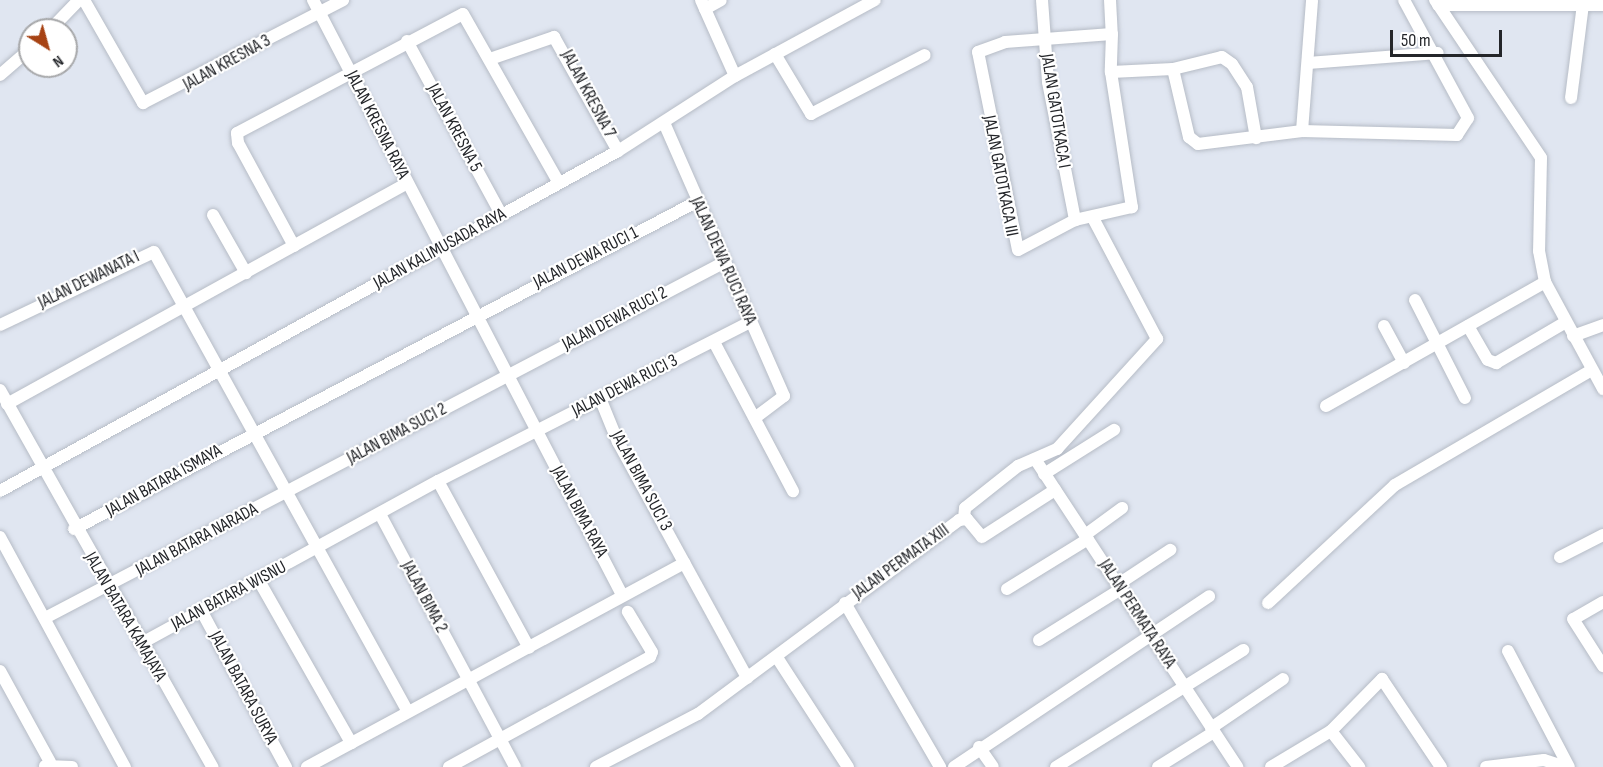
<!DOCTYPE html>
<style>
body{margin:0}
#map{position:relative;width:1603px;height:767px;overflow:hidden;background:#e0e6f1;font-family:"Sofia Sans Condensed",sans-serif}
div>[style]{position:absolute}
.roads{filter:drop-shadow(0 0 2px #b6bcc6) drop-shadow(0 0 2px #b6bcc6)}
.minor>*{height:12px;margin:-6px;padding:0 6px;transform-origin:6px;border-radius:6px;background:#fff}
span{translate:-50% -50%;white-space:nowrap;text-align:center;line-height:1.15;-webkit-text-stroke:4.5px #fff;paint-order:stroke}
.street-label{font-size:18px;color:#24262a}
.north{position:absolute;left:18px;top:18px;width:60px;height:60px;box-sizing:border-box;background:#fff;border:2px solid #a7a8aa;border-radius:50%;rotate:143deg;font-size:16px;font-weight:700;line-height:24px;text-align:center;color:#24262a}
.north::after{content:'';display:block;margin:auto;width:21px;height:27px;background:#a74314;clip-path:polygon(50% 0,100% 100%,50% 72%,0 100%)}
.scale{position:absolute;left:1390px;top:30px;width:112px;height:27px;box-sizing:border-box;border:3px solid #24262a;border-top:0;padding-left:8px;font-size:18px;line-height:21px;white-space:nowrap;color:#24262a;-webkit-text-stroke:4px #fff;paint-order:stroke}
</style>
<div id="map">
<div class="roads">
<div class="minor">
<div style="left:84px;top:0;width:119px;rotate:60.2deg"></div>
<div style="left:143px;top:103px;width:225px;rotate:-27.2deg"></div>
<div style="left:313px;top:0;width:668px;rotate:62.55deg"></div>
<div style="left:701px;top:0;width:83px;rotate:65.9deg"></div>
<div style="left:1042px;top:0;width:82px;rotate:85.8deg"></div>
<div style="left:1048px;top:82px;width:141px;rotate:78.9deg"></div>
<div style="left:1110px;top:0;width:34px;rotate:87deg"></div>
<div style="left:1112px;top:34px;width:38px;rotate:92deg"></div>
<div style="left:1111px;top:72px;width:137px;rotate:81.2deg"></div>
<div style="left:1132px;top:207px;width:58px;rotate:167.2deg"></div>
<div style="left:1075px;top:220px;width:64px;rotate:152.2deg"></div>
<div style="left:1018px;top:250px;width:202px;rotate:-101.4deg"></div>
<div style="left:978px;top:52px;width:29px;rotate:-20deg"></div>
<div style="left:1005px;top:42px;width:107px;rotate:-4.3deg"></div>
<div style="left:1435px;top:0;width:190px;rotate:56.1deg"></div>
<div style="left:1541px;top:158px;width:93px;rotate:91.2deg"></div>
<div style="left:1539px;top:251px;width:32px;rotate:79deg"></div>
<div style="left:1545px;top:282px;width:122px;rotate:61.5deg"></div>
<div style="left:1438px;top:5px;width:165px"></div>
<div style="left:705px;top:9px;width:18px;rotate:-29deg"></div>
<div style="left:50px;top:30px;width:42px;rotate:-46deg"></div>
<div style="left:407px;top:41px;width:197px;rotate:61.5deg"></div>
<div style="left:775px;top:54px;width:70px;rotate:59deg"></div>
<div style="left:811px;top:114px;width:128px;rotate:-27.4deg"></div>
<div style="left:490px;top:59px;width:68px;rotate:-19deg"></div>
<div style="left:554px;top:37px;width:131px;rotate:60.7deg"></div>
<div style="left:1308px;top:63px;width:130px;rotate:-4.4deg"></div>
<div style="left:1173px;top:69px;width:50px;rotate:-13.8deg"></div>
<div style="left:1222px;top:57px;width:12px;rotate:35deg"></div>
<div style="left:1232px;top:64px;width:27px;rotate:57deg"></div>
<div style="left:1247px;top:87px;width:52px;rotate:80deg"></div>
<div style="left:1111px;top:72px;width:62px;rotate:-2.8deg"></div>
<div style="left:1173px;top:69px;width:70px;rotate:76.8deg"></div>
<div style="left:1189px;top:137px;width:11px;rotate:38deg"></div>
<div style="left:1198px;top:144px;width:105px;rotate:-7.1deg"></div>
<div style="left:1302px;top:131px;width:155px;rotate:1.5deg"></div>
<div style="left:1457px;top:135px;width:20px;rotate:-57deg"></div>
<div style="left:1468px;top:118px;width:134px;rotate:-118.5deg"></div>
<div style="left:0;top:75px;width:40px;rotate:-41deg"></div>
<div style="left:1571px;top:98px;width:95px;rotate:-82.7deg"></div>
<div style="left:665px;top:125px;width:296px;rotate:66.3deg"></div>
<div style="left:784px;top:396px;width:36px;rotate:143deg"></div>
<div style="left:1302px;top:131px;width:131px;rotate:-85.6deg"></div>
<div style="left:213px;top:215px;width:67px;rotate:60.4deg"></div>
<div style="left:294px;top:246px;width:117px;rotate:-118.5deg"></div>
<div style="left:238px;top:143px;width:10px;rotate:-96deg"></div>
<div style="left:237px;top:133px;width:255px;rotate:-27.8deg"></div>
<div style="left:463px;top:14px;width:194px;rotate:60.4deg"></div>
<div style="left:1415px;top:300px;width:110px;rotate:63deg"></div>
<div style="left:0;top:325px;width:170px;rotate:-25.4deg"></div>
<div style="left:154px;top:252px;width:525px;rotate:61.09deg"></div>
<div style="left:1384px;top:326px;width:42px;rotate:61.6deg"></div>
<div style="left:1468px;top:326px;width:39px;rotate:60deg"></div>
<div style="left:1488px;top:360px;width:9px;rotate:21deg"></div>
<div style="left:1496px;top:363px;width:81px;rotate:-30.4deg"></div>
<div style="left:1573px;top:336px;width:32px;rotate:-20deg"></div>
<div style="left:714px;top:342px;width:169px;rotate:62.1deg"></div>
<div style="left:0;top:390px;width:433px;rotate:60.6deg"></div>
<div style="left:600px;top:398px;width:48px;rotate:67.8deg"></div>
<div style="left:618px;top:442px;width:269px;rotate:61.3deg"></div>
<div style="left:7px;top:404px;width:457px;rotate:-28.9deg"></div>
<div style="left:1326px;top:406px;width:252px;rotate:-29.5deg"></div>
<div style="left:1037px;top:462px;width:365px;rotate:56.7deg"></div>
<div style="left:1044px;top:474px;width:83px;rotate:-32.2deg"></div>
<div style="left:438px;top:481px;width:190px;rotate:61.4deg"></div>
<div style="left:0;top:491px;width:705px;rotate:-28.82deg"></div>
<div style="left:618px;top:151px;width:139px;rotate:-32.7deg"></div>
<div style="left:735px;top:76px;width:159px;rotate:-28.5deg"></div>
<div style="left:380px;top:514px;width:287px;rotate:61.9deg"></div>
<div style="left:964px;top:518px;width:10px;rotate:-84deg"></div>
<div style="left:965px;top:508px;width:68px;rotate:-38.4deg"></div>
<div style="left:1018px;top:466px;width:43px;rotate:-23.6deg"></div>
<div style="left:1057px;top:449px;width:149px;rotate:-47.7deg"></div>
<div style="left:1157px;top:339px;width:137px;rotate:-117.9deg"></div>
<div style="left:74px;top:529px;width:703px;rotate:-27.73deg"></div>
<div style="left:1085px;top:535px;width:46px;rotate:-36.1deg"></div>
<div style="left:0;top:537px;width:262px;rotate:61.5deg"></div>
<div style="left:1560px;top:557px;width:48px;rotate:-27.1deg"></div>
<div style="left:258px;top:579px;width:189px;rotate:60.4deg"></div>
<div style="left:1117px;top:585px;width:64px;rotate:-33.4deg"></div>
<div style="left:1007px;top:589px;width:95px;rotate:-31.7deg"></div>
<div style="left:1603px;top:602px;width:34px;rotate:150deg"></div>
<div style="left:1573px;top:619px;width:56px;rotate:57.4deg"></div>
<div style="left:845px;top:603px;width:190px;rotate:59.9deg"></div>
<div style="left:1268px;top:603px;width:173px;rotate:-42.9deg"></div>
<div style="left:1395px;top:485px;width:228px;rotate:-30.3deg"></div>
<div style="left:201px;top:610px;width:179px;rotate:61.6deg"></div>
<div style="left:45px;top:618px;width:765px;rotate:-27.64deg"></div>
<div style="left:1039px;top:640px;width:97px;rotate:-31.9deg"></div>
<div style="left:140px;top:644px;width:340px;rotate:-28.7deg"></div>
<div style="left:438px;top:481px;width:350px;rotate:-27deg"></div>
<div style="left:1508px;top:651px;width:131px;rotate:62.3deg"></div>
<div style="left:778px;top:659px;width:129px;rotate:57.1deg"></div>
<div style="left:0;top:671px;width:104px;rotate:61.2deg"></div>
<div style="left:1211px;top:728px;width:87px;rotate:-34.2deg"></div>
<div style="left:1331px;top:731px;width:73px;rotate:-45.6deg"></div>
<div style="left:1382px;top:679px;width:106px;rotate:56.2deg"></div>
<div style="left:979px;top:747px;width:24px;rotate:55deg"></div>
<div style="left:45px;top:766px;width:27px;rotate:2deg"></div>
<div style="left:307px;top:767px;width:429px;rotate:-28.4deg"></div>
<div style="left:449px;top:767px;width:229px;rotate:-28.7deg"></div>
<div style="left:650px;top:657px;width:5px;rotate:-68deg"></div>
<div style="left:652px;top:652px;width:47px;rotate:-121deg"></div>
<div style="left:596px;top:767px;width:115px;rotate:-27.5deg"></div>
<div style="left:698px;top:714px;width:325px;rotate:-36.6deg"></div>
<div style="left:959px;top:520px;width:8px;rotate:-7deg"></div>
<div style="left:967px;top:519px;width:23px;rotate:50deg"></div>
<div style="left:982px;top:537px;width:87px;rotate:-32.8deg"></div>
<div style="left:954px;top:767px;width:307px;rotate:-33.8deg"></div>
<div style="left:1056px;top:767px;width:221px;rotate:-32deg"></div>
<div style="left:1158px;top:767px;width:66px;rotate:-32deg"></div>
<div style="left:1271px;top:767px;width:70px;rotate:-31deg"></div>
<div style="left:1331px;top:731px;width:46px;rotate:52.1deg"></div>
<div style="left:1486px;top:767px;width:58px;rotate:-6.9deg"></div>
<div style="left:1544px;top:760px;width:22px;rotate:18deg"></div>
</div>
</div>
<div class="street-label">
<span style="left:227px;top:63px;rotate:-29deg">JALAN KRESNA 3</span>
<span style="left:588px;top:94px;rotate:62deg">JALAN KRESNA 7</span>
<span style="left:1055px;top:111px;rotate:81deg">JALAN GATOTKACA I</span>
<span style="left:377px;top:125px;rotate:63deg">JALAN KRESNA RAYA</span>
<span style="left:454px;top:128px;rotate:62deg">JALAN KRESNA 5</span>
<span style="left:1000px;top:176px;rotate:79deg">JALAN GATOTKACA III</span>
<span style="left:440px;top:249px;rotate:-29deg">JALAN KALIMUSADA RAYA</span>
<span style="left:586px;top:258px;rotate:-27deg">JALAN DEWA RUCI 1</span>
<span style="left:723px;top:261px;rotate:66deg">JALAN DEWA RUCI RAYA</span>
<span style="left:89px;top:280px;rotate:-26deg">JALAN DEWANATA I</span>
<span style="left:615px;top:319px;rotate:-28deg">JALAN DEWA RUCI 2</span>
<span style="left:625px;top:386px;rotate:-27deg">JALAN DEWA RUCI 3</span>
<span style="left:397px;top:434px;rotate:-28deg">JALAN BIMA SUCI 2</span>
<span style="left:164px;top:481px;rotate:-29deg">JALAN BATARA ISMAYA</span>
<span style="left:641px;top:481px;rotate:62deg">JALAN BIMA SUCI 3</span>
<span style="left:579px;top:512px;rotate:62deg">JALAN BIMA RAYA</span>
<span style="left:197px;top:540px;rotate:-28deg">JALAN BATARA NARADA</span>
<span style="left:901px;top:562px;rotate:-36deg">JALAN PERMATA XIII</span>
<span style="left:229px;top:596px;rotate:-28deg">JALAN BATARA WISNU</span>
<span style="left:424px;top:597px;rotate:62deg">JALAN BIMA 2</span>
<span style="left:1137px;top:614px;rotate:57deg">JALAN PERMATA RAYA</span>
<span style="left:125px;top:617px;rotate:60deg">JALAN BATARA KAMAJAYA</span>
<span style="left:243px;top:688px;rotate:62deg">JALAN BATARA SURYA</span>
</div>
<div class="north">N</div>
<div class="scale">50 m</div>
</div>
